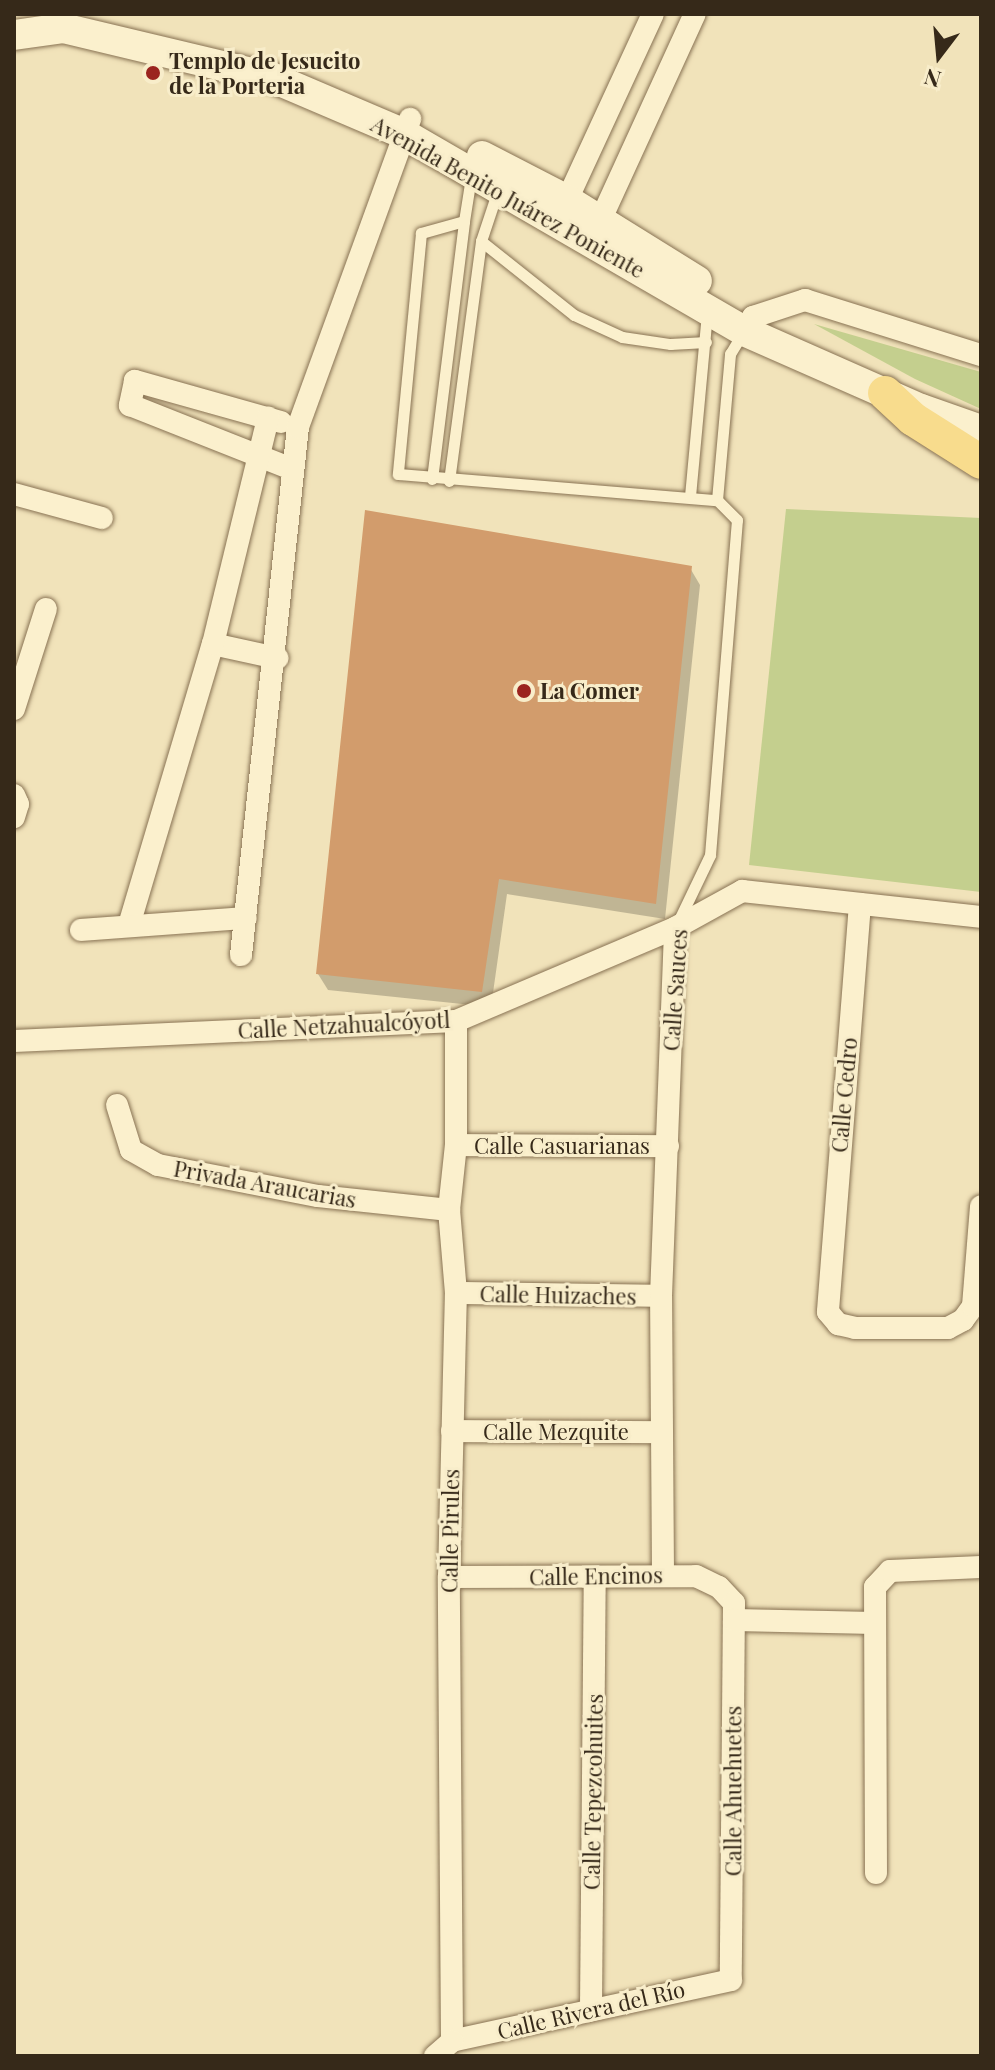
<!DOCTYPE html>
<meta charset="utf-8">
<style>
body{margin:0}
#map{position:relative;width:995px;height:2070px;overflow:hidden;background:#f1e3ba;font-family:"Playfair Display",serif}
div>[style]{position:absolute}
.green>*{inset:0;background:#c4cf8e}
.shadow>*{inset:0;background:#0003}
.building>*{inset:0;background:#d29c6c}
.roads{filter:drop-shadow(0 0 2px #887253) drop-shadow(0 0 2px #887253)}
.service>*{height:11px;margin:-5.5px;padding:0 5.5px;transform-origin:5.5px;border-radius:5.5px;background:#fbf0cd}
.minor>*{height:22px;margin:-11px;padding:0 11px;transform-origin:11px;border-radius:11px;background:#fbf0cd}
.secondary>*{height:30px;margin:-15px;padding:0 15px;transform-origin:15px;border-radius:15px;background:#fbf0cd}
.primary>*{height:34px;margin:-17px;padding:0 17px;transform-origin:17px;border-radius:17px;background:#f8dc8d}
.dots>*{width:22px;height:22px;translate:-50% -50%;box-sizing:border-box;border:4px solid #f8edca;border-radius:50%}
span{translate:-50% -50%;white-space:nowrap;text-align:center;line-height:1.15;-webkit-text-stroke:6px #f8edca;paint-order:stroke}
.poi-label{font-size:22px;color:#362919;font-weight:700}
.left{translate:0 -50%;text-align:left}
.street-label{font-size:22px;color:#362919}
.frame{position:absolute;inset:0;border:16px solid #362919;pointer-events:none}
.north{position:absolute;left:899px;top:16px;width:80px;height:80px;-webkit-text-stroke:6px #f8edca;paint-order:stroke;rotate:196deg;font-size:22px;font-weight:700;line-height:32px;text-align:center;color:#362919}
.north::after{content:'';display:block;margin:auto;width:28px;height:36px;background:#362919;clip-path:polygon(50% 0,100% 100%,50% 72%,0 100%)}
</style>
<div id="map">
<div class="green">
<div style="clip-path:polygon(814px 324px,981px 372px,981px 409px,915px 379px)"></div>
<div style="clip-path:polygon(786px 509px,981px 518px,981px 892px,749px 865px)"></div>
</div>
<div class="shadow">
<div style="clip-path:polygon(690px 568px,700px 585px,665px 919px,507px 894px,491px 1007px,328px 990px,318px 974px)"></div>
</div>
<div class="building">
<div style="clip-path:polygon(365px 510px,692px 566px,656px 904px,499px 879px,482px 992px,316px 974px)"></div>
</div>
<div class="roads">
<div class="service">
<div style="left:471px;top:177px;width:45px;rotate:99deg"></div>
<div style="left:464px;top:221px;width:45px;rotate:164.4deg"></div>
<div style="left:421px;top:233px;width:242px;rotate:95.5deg"></div>
<div style="left:398px;top:474px;width:320px;rotate:4.7deg"></div>
<div style="left:481px;top:241px;width:119px;rotate:38.5deg"></div>
<div style="left:574px;top:315px;width:53px;rotate:24.6deg"></div>
<div style="left:622px;top:337px;width:49px;rotate:8.3deg"></div>
<div style="left:670px;top:344px;width:36px;rotate:-3deg"></div>
<div style="left:432px;top:479px;width:260px;rotate:-82.9deg"></div>
<div style="left:449px;top:481px;width:242px;rotate:-82.4deg"></div>
<div style="left:481px;top:241px;width:54px;rotate:-71.6deg"></div>
<div style="left:690px;top:496px;width:183px;rotate:-84.7deg"></div>
<div style="left:677px;top:924px;width:76px;rotate:-64.4deg"></div>
<div style="left:710px;top:855px;width:336px;rotate:-85.4deg"></div>
<div style="left:737px;top:520px;width:28px;rotate:-135deg"></div>
<div style="left:717px;top:500px;width:147px;rotate:-84.9deg"></div>
<div style="left:730px;top:354px;width:27px;rotate:-59deg"></div>
</div>
<div class="minor">
<div style="left:561px;top:213px;width:219px;rotate:-65.2deg"></div>
<div style="left:595px;top:232px;width:240px;rotate:-65.4deg"></div>
<div style="left:744px;top:331px;width:17px;rotate:-57deg"></div>
<div style="left:753px;top:317px;width:55px;rotate:-18.1deg"></div>
<div style="left:805px;top:300px;width:184px;rotate:17.4deg"></div>
<div style="left:281px;top:422px;width:152px;rotate:-164.3deg"></div>
<div style="left:135px;top:381px;width:25px;rotate:102deg"></div>
<div style="left:130px;top:405px;width:174px;rotate:21.6deg"></div>
<div style="left:14px;top:494px;width:91px;rotate:15.3deg"></div>
<div style="left:213px;top:644px;width:66px;rotate:12.3deg"></div>
<div style="left:14px;top:709px;width:105px;rotate:-72.3deg"></div>
<div style="left:14px;top:795px;width:10px;rotate:66deg"></div>
<div style="left:18px;top:804px;width:14px;rotate:107deg"></div>
<div style="left:860px;top:904px;width:409px;rotate:94.5deg"></div>
<div style="left:828px;top:1312px;width:16px;rotate:50deg"></div>
<div style="left:838px;top:1324px;width:17px;rotate:13deg"></div>
<div style="left:855px;top:1328px;width:93px"></div>
<div style="left:948px;top:1328px;width:17px;rotate:-28deg"></div>
<div style="left:963px;top:1320px;width:17px;rotate:-54deg"></div>
<div style="left:973px;top:1306px;width:100px;rotate:-85.4deg"></div>
<div style="left:129px;top:925px;width:293px;rotate:-73.4deg"></div>
<div style="left:213px;top:644px;width:233px;rotate:-76.3deg"></div>
<div style="left:81px;top:930px;width:165px;rotate:-4.2deg"></div>
<div style="left:241px;top:955px;width:531px;rotate:-83.84deg"></div>
<div style="left:298px;top:427px;width:328px;rotate:-70deg"></div>
<div style="left:14px;top:1041px;width:442px;rotate:-2.6deg"></div>
<div style="left:456px;top:1021px;width:238px;rotate:-23deg"></div>
<div style="left:675px;top:928px;width:77px;rotate:-28.9deg"></div>
<div style="left:742px;top:891px;width:240px;rotate:6.2deg"></div>
<div style="left:117px;top:1105px;width:47px;rotate:72.7deg"></div>
<div style="left:131px;top:1150px;width:31px;rotate:29deg"></div>
<div style="left:158px;top:1165px;width:163px;rotate:11deg"></div>
<div style="left:318px;top:1196px;width:132px;rotate:6.1deg"></div>
<div style="left:456px;top:1145px;width:212px;rotate:0.3deg"></div>
<div style="left:456px;top:1293px;width:205px;rotate:0.8deg"></div>
<div style="left:452px;top:1431px;width:209px;rotate:0.3deg"></div>
<div style="left:663px;top:1574px;width:278px;rotate:-90.4deg"></div>
<div style="left:661px;top:1296px;width:368px;rotate:-87.8deg"></div>
<div style="left:449px;top:1577px;width:247px;rotate:-0.2deg"></div>
<div style="left:696px;top:1576px;width:25px;rotate:26deg"></div>
<div style="left:719px;top:1587px;width:22px;rotate:47deg"></div>
<div style="left:734px;top:1603px;width:377px;rotate:90.5deg"></div>
<div style="left:731px;top:1980px;width:286px;rotate:167.7deg"></div>
<div style="left:734px;top:1620px;width:141px;rotate:1.2deg"></div>
<div style="left:876px;top:1873px;width:286px;rotate:-90.2deg"></div>
<div style="left:875px;top:1587px;width:22px;rotate:-47deg"></div>
<div style="left:890px;top:1571px;width:91px;rotate:-2.5deg"></div>
<div style="left:591px;top:2007px;width:429px;rotate:-89.5deg"></div>
<div style="left:452px;top:2041px;width:464px;rotate:-90.4deg"></div>
<div style="left:449px;top:1577px;width:284px;rotate:-88.6deg"></div>
<div style="left:456px;top:1293px;width:83px;rotate:-94.8deg"></div>
<div style="left:449px;top:1210px;width:65px;rotate:-83.9deg"></div>
<div style="left:456px;top:1145px;width:124px;rotate:-90deg"></div>
<div style="left:435px;top:2056px;width:23px;rotate:-41deg"></div>
</div>
<div class="secondary">
<div style="left:14px;top:35px;width:49px;rotate:-8.1deg"></div>
<div style="left:63px;top:28px;width:216px;rotate:13.4deg"></div>
<div style="left:273px;top:78px;width:142px;rotate:23.1deg"></div>
<div style="left:404px;top:134px;width:393px;rotate:30.1deg"></div>
<div style="left:744px;top:331px;width:193px;rotate:23.8deg"></div>
<div style="left:921px;top:409px;width:64px;rotate:19.3deg"></div>
<div style="left:482px;top:156px;width:96px;rotate:27.4deg"></div>
<div style="left:567px;top:200px;width:153px;rotate:31.9deg"></div>
</div>
<div class="primary">
<div style="left:885px;top:393px;width:38px;rotate:43deg"></div>
<div style="left:913px;top:419px;width:80px;rotate:32.3deg"></div>
</div>
</div>
<div class="dots">
<div style="left:153px;top:73px;background:#9b241f"></div>
<div style="left:524px;top:691px;background:#9b241f"></div>
</div>
<div class="poi-label">
<span class="left" style="left:169px;top:73px">Templo de Jesucito<br>de la Porteria</span>
<span class="left" style="left:540px;top:691px">La Comer</span>
</div>
<div class="street-label">
<span style="left:508px;top:197px;rotate:29deg">Avenida Benito Juárez Poniente</span>
<span style="left:675px;top:990px;rotate:-86deg">Calle Sauces</span>
<span style="left:344px;top:1025px;rotate:-3deg">Calle Netzahualcóyotl</span>
<span style="left:844px;top:1095px;rotate:-85deg">Calle Cedro</span>
<span style="left:562px;top:1146px">Calle Casuarianas</span>
<span style="left:265px;top:1184px;rotate:10deg">Privada Araucarias</span>
<span style="left:558px;top:1295px;rotate:1deg">Calle Huizaches</span>
<span style="left:556px;top:1432px">Calle Mezquite</span>
<span style="left:450px;top:1531px;rotate:-89deg">Calle Pirules</span>
<span style="left:596px;top:1576px;rotate:-1deg">Calle Encinos</span>
<span style="left:733px;top:1791px;rotate:-90deg">Calle Ahuehuetes</span>
<span style="left:593px;top:1792px;rotate:-89deg">Calle Tepezcohuites</span>
<span style="left:591px;top:2010px;rotate:-13deg">Calle Rivera del Río</span>
</div>
<div class="frame"></div>
<div class="north">N</div>
</div>
